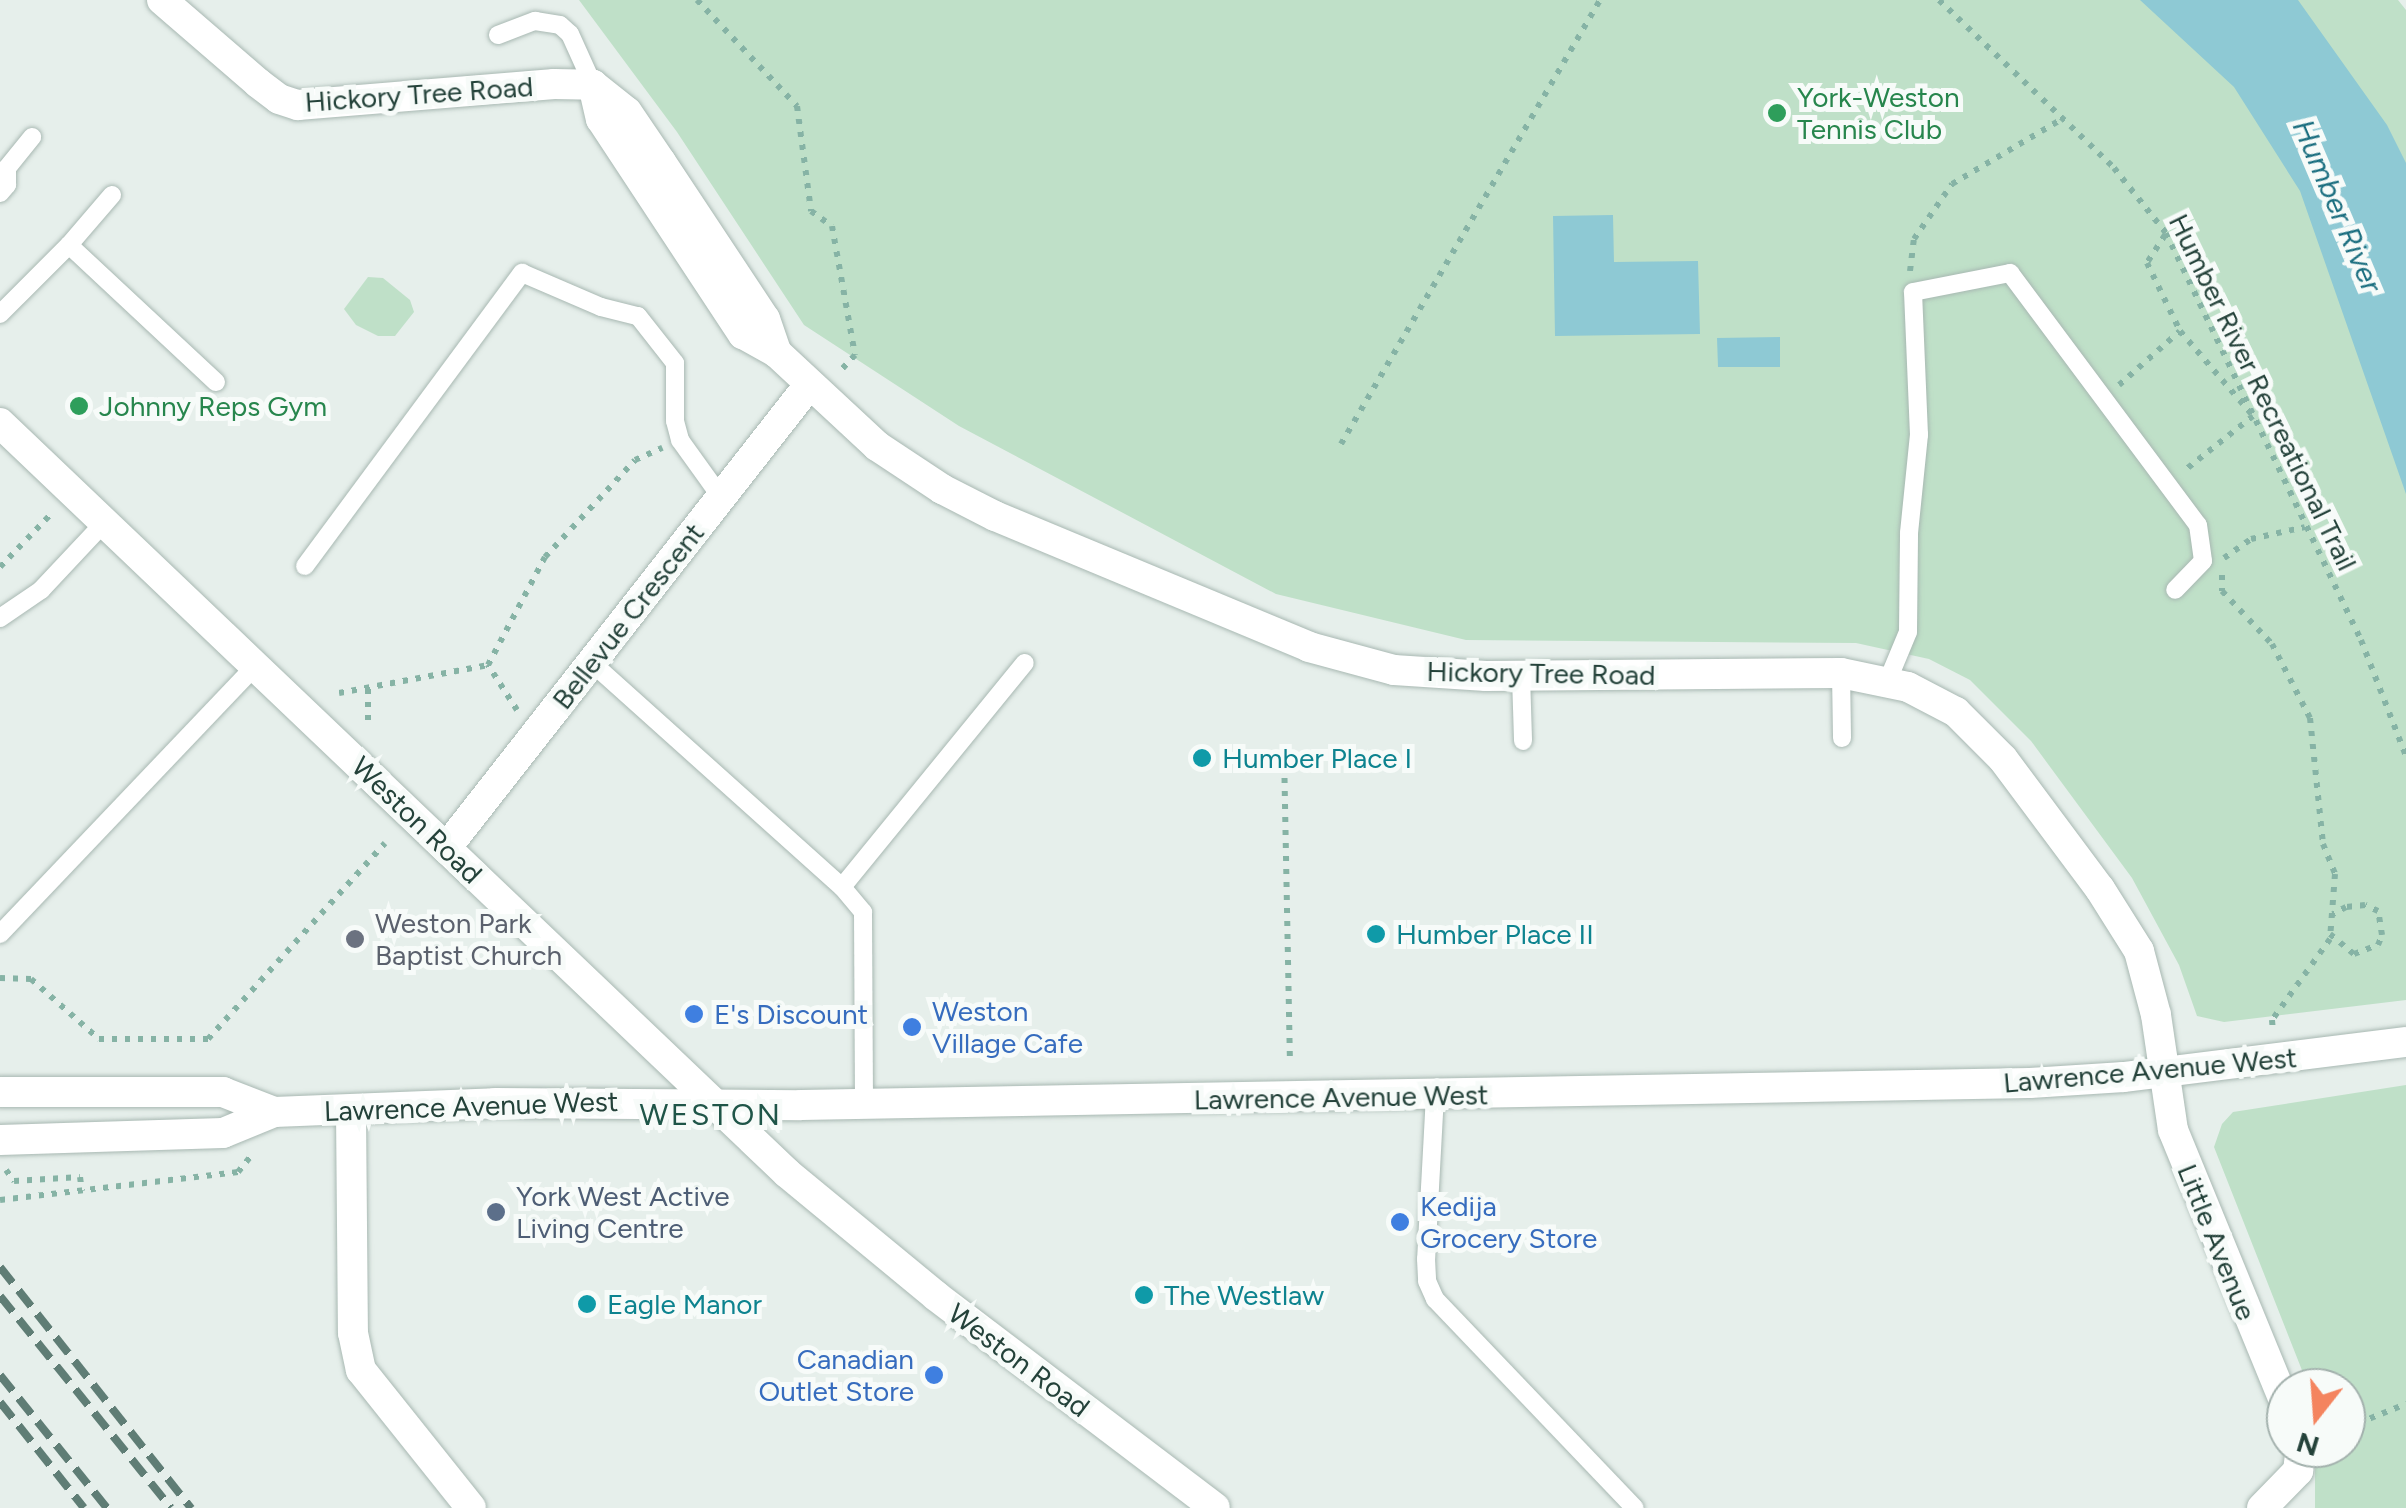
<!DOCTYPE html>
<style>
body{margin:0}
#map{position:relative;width:2406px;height:1508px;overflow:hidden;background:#e6efeb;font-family:Figtree,sans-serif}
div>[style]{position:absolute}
.green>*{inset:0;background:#bfe0c8}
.water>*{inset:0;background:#8ec9d4}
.path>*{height:6px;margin-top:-3px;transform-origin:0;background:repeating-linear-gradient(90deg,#86b3a5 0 5px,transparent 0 13px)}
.roads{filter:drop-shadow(0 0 2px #a8b8b2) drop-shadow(0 0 2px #a8b8b2)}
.lane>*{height:18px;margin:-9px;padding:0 9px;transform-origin:9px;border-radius:9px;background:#fff}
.street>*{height:30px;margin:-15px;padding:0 15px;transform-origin:15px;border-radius:15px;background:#fff}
.secondary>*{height:30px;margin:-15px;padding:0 15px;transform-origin:15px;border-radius:15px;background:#fff}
.rail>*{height:8px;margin-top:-4px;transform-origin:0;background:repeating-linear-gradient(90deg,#5f7d75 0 20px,transparent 0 30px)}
.dots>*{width:28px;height:28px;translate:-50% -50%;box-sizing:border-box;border:5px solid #f7fbf9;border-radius:50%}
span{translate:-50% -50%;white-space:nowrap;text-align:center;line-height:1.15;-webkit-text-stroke:10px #f7fbf9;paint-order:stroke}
.street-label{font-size:28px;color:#24423a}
.leisure-label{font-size:28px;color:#27864d}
.left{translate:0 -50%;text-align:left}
.culture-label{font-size:28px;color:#0d838f}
.worship-label{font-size:28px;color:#5b616d}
.shop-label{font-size:28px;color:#366cbe}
.right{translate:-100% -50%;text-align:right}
.service-label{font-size:28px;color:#4e5e75}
.water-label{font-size:30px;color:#1c6f80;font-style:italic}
.neighbourhood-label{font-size:30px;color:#1f5548;letter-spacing:2.5px}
.north{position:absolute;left:2266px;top:1368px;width:100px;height:100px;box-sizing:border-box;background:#f7fbf9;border:2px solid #a3b1ad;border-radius:50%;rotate:197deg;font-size:28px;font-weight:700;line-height:40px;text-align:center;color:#24423a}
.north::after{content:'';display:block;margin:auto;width:35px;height:45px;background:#f4845f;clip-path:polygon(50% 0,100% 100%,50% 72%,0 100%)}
</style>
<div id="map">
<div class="green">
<div style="clip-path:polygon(579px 0,2398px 0,2406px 10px,2406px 1000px,2224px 1022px,2197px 1016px,2179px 965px,2132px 878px,2031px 741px,1970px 680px,1929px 659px,1856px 643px,1466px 640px,1276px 594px,959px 426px,804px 325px,677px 132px)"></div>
<div style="clip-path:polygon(368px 277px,383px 278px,410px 300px,414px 312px,395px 336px,378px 336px,356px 325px,344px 309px)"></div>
<div style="clip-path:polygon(2406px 1085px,2406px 1508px,2315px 1508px,2315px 1448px,2346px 1448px,2346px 1388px,2309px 1388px,2214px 1147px,2222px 1124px,2233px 1112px)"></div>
</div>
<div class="water">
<div style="clip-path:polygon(2140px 0,2298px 0,2387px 125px,2406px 163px,2406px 494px,2300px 191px,2234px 87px)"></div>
<div style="clip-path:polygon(1613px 215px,1614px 262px,1698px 261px,1700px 334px,1555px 336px,1553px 216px)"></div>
<div style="clip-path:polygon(1780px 337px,1780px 367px,1718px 367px,1717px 338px)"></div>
</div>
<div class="path">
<div style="left:697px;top:0;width:146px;rotate:46.7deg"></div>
<div style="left:797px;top:106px;width:106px;rotate:82.4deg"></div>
<div style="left:811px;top:211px;width:26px;rotate:36deg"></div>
<div style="left:832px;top:226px;width:131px;rotate:79.9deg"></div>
<div style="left:855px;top:355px;width:22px;rotate:133deg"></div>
<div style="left:1939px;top:0;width:243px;rotate:43.8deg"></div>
<div style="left:2114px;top:168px;width:83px;rotate:51.3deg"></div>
<div style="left:2166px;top:233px;width:451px;rotate:64.4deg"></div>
<div style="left:2361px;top:640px;width:124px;rotate:68.8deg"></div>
<div style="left:2165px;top:235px;width:33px;rotate:123deg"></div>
<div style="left:2147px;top:263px;width:76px;rotate:64.1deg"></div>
<div style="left:2180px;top:331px;width:112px;rotate:49.3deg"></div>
<div style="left:2253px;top:416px;width:87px;rotate:141.5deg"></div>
<div style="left:1910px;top:271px;width:32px;rotate:-83deg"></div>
<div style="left:1914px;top:239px;width:67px;rotate:-55.4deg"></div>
<div style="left:1952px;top:184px;width:128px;rotate:-30.6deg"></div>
<div style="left:2119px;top:385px;width:81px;rotate:-41.5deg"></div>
<div style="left:1341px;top:444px;width:514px;rotate:-59.74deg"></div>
<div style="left:2224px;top:558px;width:33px;rotate:-35deg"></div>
<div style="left:2251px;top:539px;width:55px;rotate:-12.5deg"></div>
<div style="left:0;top:567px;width:76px;rotate:-46.1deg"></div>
<div style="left:2222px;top:575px;width:16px;rotate:90deg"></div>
<div style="left:2222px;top:591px;width:73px;rotate:46.7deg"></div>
<div style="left:2272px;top:644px;width:83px;rotate:62.8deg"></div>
<div style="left:2310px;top:718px;width:127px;rotate:84.1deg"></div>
<div style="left:2323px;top:844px;width:32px;rotate:68deg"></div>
<div style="left:2335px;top:874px;width:65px;rotate:94.4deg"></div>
<div style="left:2330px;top:939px;width:100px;rotate:125.6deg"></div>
<div style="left:2272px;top:1020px;width:12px;rotate:85deg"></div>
<div style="left:368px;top:689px;width:33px;rotate:90deg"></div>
<div style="left:339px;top:693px;width:152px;rotate:-10.6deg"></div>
<div style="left:517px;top:710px;width:54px;rotate:-122.8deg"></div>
<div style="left:488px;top:665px;width:122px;rotate:-62.2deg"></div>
<div style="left:545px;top:557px;width:132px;rotate:-47.1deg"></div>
<div style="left:635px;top:460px;width:30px;rotate:-24deg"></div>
<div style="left:1284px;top:752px;width:310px;rotate:88.9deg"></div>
<div style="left:2330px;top:934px;width:31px;rotate:40deg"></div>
<div style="left:2354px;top:954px;width:26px;rotate:-21deg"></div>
<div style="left:2378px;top:945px;width:11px;rotate:-68deg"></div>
<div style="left:2382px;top:935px;width:24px;rotate:-99deg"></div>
<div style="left:2378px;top:911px;width:14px;rotate:-155deg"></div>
<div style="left:2365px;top:905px;width:19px;rotate:174deg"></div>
<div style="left:2346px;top:907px;width:15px;rotate:152deg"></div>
<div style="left:0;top:978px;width:31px;rotate:2deg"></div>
<div style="left:31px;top:979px;width:91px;rotate:41.4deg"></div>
<div style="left:99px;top:1039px;width:109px"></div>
<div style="left:208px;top:1039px;width:264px;rotate:-47.9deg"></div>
<div style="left:6px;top:1170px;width:14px;rotate:54deg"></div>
<div style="left:14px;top:1181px;width:66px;rotate:-3.5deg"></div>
<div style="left:80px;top:1177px;width:14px;rotate:82deg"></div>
<div style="left:0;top:1200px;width:240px;rotate:-6.7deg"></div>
<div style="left:238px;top:1172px;width:21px;rotate:-51deg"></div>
<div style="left:2346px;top:1428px;width:65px;rotate:-21.8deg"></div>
</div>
<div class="roads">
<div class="lane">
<div style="left:498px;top:35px;width:40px;rotate:-21deg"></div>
<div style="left:535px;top:21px;width:25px;rotate:9deg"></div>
<div style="left:560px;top:25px;width:13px;rotate:42deg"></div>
<div style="left:570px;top:34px;width:56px;rotate:65.7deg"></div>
<div style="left:0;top:193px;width:11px;rotate:-49deg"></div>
<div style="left:7px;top:185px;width:17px;rotate:-90deg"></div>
<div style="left:7px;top:168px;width:40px;rotate:-51deg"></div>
<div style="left:69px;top:245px;width:66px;rotate:-49.3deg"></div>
<div style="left:0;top:314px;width:98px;rotate:-45deg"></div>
<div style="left:69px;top:245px;width:201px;rotate:43deg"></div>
<div style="left:305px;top:566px;width:365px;rotate:-53.5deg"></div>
<div style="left:522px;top:273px;width:86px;rotate:23.3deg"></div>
<div style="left:601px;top:307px;width:38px;rotate:14deg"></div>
<div style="left:638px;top:316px;width:60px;rotate:51.8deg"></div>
<div style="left:675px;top:363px;width:58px;rotate:90deg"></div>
<div style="left:675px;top:421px;width:20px;rotate:75deg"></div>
<div style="left:680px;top:440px;width:70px;rotate:54.3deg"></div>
<div style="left:0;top:618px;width:50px;rotate:-34.3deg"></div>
<div style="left:41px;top:590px;width:92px;rotate:-46.8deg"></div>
<div style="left:591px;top:662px;width:337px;rotate:41.9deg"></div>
<div style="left:842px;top:887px;width:289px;rotate:-50.8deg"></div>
<div style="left:1841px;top:673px;width:65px;rotate:89.1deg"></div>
<div style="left:1521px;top:676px;width:65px;rotate:88.2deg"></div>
<div style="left:1888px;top:680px;width:52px;rotate:-67.4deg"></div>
<div style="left:1908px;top:632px;width:99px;rotate:-89.4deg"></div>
<div style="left:1909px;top:533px;width:99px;rotate:-84.2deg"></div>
<div style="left:1919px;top:435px;width:143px;rotate:-92.4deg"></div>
<div style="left:1913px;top:292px;width:99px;rotate:-11.1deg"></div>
<div style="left:2010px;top:273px;width:314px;rotate:53.3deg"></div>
<div style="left:2198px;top:525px;width:36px;rotate:82deg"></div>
<div style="left:2203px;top:561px;width:40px;rotate:134deg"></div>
<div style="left:842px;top:887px;width:33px;rotate:50deg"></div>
<div style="left:863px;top:912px;width:192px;rotate:89.7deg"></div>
<div style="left:0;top:934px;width:370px;rotate:-46.4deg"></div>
<div style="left:1435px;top:1095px;width:164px;rotate:93.1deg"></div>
<div style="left:1426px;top:1259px;width:22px;rotate:87deg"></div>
<div style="left:1427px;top:1281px;width:20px;rotate:66deg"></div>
<div style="left:1435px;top:1299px;width:289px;rotate:46.3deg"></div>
</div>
<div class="street">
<div style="left:162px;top:0;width:127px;rotate:40.8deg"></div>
<div style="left:258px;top:83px;width:26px;rotate:37deg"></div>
<div style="left:279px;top:99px;width:20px;rotate:18deg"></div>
<div style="left:298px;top:105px;width:257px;rotate:-4.7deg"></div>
<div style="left:554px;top:84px;width:39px;rotate:1deg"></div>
<div style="left:593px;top:85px;width:43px;rotate:38.5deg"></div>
<div style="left:627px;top:112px;width:60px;rotate:55.8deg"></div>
<div style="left:661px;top:162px;width:188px;rotate:56.5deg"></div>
<div style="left:765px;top:319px;width:36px;rotate:71deg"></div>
<div style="left:593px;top:85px;width:35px;rotate:77deg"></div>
<div style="left:601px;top:119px;width:258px;rotate:56.6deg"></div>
<div style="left:743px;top:334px;width:39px;rotate:29deg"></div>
<div style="left:777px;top:353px;width:137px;rotate:42.9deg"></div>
<div style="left:877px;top:446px;width:78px;rotate:33.5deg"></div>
<div style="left:942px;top:489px;width:59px;rotate:27deg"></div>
<div style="left:995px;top:516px;width:340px;rotate:22.6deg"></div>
<div style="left:1309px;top:647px;width:88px;rotate:15.1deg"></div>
<div style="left:1394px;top:670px;width:92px;rotate:3.7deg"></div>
<div style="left:1486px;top:676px;width:355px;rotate:-0.5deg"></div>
<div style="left:1841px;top:673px;width:68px;rotate:11.8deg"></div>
<div style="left:1908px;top:687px;width:54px;rotate:27.5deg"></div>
<div style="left:1956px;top:712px;width:66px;rotate:45deg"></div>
<div style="left:2003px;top:759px;width:162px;rotate:53.3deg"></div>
<div style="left:2100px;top:889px;width:73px;rotate:57.8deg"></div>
<div style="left:2139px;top:951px;width:66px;rotate:75.1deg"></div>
<div style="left:2156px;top:1015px;width:116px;rotate:81.6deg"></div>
<div style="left:2173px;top:1130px;width:298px;rotate:67.7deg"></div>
<div style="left:447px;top:847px;width:587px;rotate:-51.92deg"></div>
<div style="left:351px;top:1111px;width:222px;rotate:89.5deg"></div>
<div style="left:353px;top:1333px;width:38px;rotate:78deg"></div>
<div style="left:361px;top:1370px;width:176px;rotate:51.4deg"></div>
<div style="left:2262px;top:1508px;width:52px;rotate:-45.8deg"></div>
<div style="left:2298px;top:1471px;width:23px;rotate:-83deg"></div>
</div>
<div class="secondary">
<div style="left:0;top:423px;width:1087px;rotate:43.62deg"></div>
<div style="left:787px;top:1173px;width:193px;rotate:39.5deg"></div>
<div style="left:936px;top:1296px;width:350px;rotate:37.2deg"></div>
<div style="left:0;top:1092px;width:223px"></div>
<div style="left:223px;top:1092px;width:55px;rotate:21.4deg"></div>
<div style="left:0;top:1140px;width:223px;rotate:-1.8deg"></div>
<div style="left:223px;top:1133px;width:55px;rotate:-22.4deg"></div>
<div style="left:274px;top:1112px;width:221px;rotate:-2.3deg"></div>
<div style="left:495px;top:1103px;width:306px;rotate:0.4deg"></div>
<div style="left:801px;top:1105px;width:1229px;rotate:-1.03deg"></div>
<div style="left:2030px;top:1083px;width:94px;rotate:-3.7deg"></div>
<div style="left:2124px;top:1077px;width:284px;rotate:-7.1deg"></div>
</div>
</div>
<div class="rail">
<div style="left:0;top:1267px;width:308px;rotate:51.6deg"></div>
<div style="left:0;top:1296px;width:272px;rotate:51.1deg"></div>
<div style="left:0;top:1375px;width:171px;rotate:51.2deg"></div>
<div style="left:0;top:1402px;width:135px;rotate:51.6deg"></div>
</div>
<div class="dots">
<div style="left:1777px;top:113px;background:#2e9e5b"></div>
<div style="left:79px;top:406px;background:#2e9e5b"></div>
<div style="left:1202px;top:758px;background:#0f9aa8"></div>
<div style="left:1376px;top:934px;background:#0f9aa8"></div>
<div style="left:355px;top:939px;background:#6b7280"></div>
<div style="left:694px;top:1014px;background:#3f7fe0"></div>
<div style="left:912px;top:1027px;background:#3f7fe0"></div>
<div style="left:496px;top:1212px;background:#5c6f8a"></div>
<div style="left:1400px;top:1222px;background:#3f7fe0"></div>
<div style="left:1144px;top:1295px;background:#0f9aa8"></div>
<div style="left:587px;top:1304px;background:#0f9aa8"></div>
<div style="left:934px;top:1375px;background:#3f7fe0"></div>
</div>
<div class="street-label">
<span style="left:419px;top:94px;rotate:-4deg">Hickory Tree Road</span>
<span style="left:2263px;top:392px;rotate:64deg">Humber River Recreational Trail</span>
<span style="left:628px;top:616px;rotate:-52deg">Bellevue Crescent</span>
<span style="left:1541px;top:673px;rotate:1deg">Hickory Tree Road</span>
<span style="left:417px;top:820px;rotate:44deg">Weston Road</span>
<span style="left:2150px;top:1070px;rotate:-5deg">Lawrence Avenue West</span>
<span style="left:1341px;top:1097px;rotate:-1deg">Lawrence Avenue West</span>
<span style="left:471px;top:1106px;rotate:-2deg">Lawrence Avenue West</span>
<span style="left:2217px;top:1242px;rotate:68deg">Little Avenue</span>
<span style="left:1019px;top:1360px;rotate:37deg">Weston Road</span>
</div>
<div class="leisure-label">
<span class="left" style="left:1797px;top:113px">York-Weston<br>Tennis Club</span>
<span class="left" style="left:99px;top:406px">Johnny Reps Gym</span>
</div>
<div class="culture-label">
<span class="left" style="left:1222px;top:758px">Humber Place I</span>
<span class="left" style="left:1396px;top:934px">Humber Place II</span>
<span class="left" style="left:1164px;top:1295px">The Westlaw</span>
<span class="left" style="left:607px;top:1304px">Eagle Manor</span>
</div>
<div class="worship-label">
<span class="left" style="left:375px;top:939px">Weston Park<br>Baptist Church</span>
</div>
<div class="shop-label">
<span class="left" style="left:932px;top:1027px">Weston<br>Village Cafe</span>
<span class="left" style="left:714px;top:1014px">E's Discount</span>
<span class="left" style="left:1420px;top:1222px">Kedija<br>Grocery Store</span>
<span class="right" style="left:914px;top:1375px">Canadian<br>Outlet Store</span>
</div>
<div class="service-label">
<span class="left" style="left:516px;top:1212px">York West Active<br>Living Centre</span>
</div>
<div class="water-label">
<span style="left:2337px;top:206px;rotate:67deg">Humber River</span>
</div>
<div class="neighbourhood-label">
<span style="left:711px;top:1115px">WESTON</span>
</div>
<div class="north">N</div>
</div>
